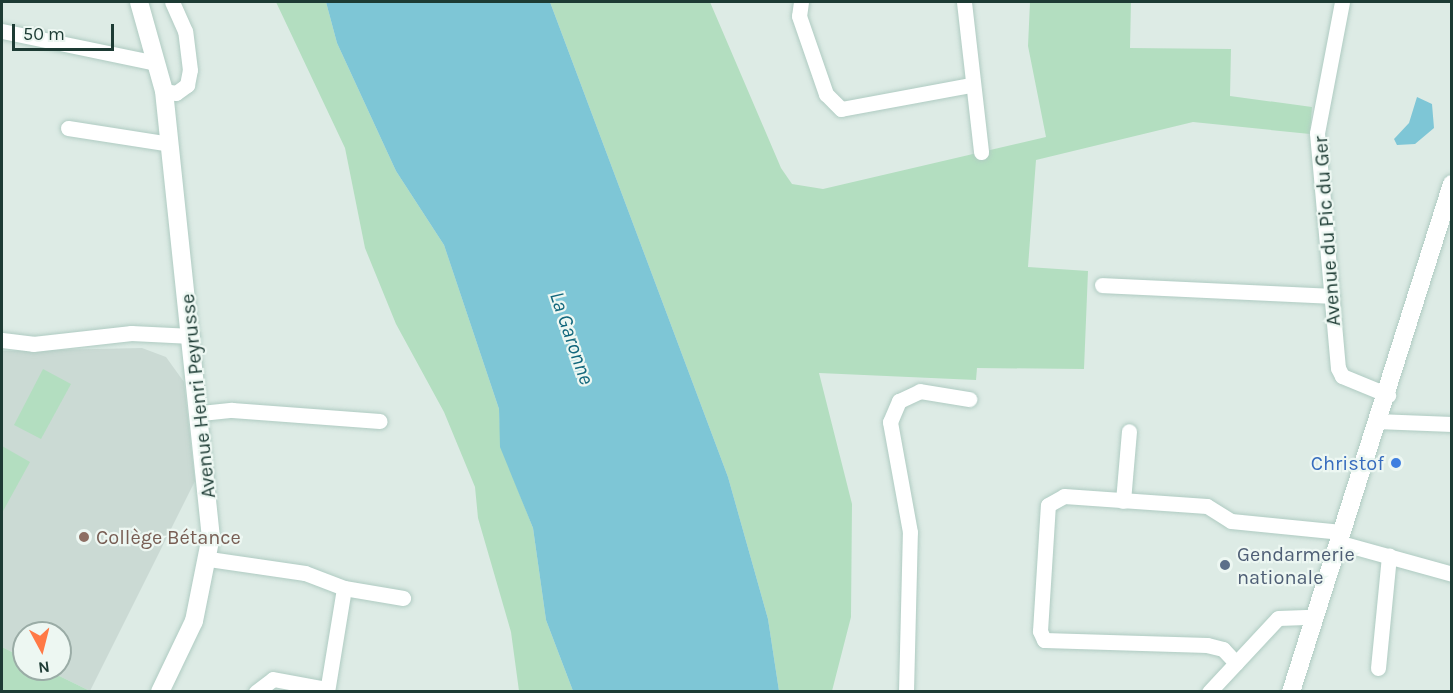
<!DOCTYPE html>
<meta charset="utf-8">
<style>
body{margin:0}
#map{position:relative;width:1453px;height:693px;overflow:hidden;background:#ddebe5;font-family:Karla,sans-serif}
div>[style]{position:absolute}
.built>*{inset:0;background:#cbdad4}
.green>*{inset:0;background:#b3dec0}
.water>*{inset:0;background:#7ec6d6}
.roads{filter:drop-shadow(0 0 2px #afcbc2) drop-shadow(0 0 2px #afcbc2)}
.minor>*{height:15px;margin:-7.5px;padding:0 7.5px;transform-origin:7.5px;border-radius:7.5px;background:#fff}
.tertiary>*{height:18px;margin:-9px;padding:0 9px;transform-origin:9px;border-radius:9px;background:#fff}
.secondary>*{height:18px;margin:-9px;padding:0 9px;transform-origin:9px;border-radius:9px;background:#fff}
.dots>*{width:16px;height:16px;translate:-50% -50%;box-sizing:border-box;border:3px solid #edf7f2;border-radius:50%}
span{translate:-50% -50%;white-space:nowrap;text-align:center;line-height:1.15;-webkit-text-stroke:4.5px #edf7f2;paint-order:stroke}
.street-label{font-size:20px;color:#1d3b34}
.shop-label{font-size:20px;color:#366cbe}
.right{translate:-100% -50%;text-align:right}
.education-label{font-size:20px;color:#785e54}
.left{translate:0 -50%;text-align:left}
.service-label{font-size:20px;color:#4e5e75}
.water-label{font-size:21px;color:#12677c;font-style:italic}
.frame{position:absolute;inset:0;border:3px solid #1d3b34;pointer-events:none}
.north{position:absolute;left:12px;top:621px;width:60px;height:60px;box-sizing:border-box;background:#edf7f2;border:2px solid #9aaca6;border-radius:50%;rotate:173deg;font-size:16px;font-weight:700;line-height:24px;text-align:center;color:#1d3b34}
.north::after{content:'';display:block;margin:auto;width:21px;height:27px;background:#ff7946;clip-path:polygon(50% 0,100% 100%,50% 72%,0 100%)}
.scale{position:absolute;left:12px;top:24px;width:102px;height:27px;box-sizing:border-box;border:3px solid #1d3b34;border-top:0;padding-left:8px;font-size:18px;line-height:21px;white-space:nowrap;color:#1d3b34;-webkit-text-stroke:4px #edf7f2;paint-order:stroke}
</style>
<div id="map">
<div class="built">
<div style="clip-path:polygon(142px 348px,166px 357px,184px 382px,195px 481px,90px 691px,45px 669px,60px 669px,60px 633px,24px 633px,24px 658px,2px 647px,2px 351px)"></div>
</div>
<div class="green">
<div style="clip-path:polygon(276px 2px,326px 2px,337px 43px,396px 171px,444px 245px,499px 409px,501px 447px,533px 528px,546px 620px,573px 691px,519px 691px,511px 632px,478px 518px,475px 487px,444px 412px,396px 324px,365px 248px,345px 148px)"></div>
<div style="clip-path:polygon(550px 2px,710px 2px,781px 168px,792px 184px,823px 189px,1046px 137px,1028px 46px,1030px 2px,1131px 2px,1130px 48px,1231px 49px,1230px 96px,1312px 107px,1310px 134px,1193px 122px,1036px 160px,1028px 267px,1088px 271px,1084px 369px,977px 368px,976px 380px,819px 373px,852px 504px,851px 617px,832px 691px,779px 691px,768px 619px,728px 477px)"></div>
<div style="clip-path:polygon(43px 369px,71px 384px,41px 439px,14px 425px)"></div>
<div style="clip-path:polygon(2px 446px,30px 462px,2px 513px)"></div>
<div style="clip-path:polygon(2px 647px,24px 658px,24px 669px,45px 669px,90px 691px,2px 691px)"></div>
</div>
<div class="water">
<div style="clip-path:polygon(326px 2px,550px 2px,728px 477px,768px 619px,779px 691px,573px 691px,546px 620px,533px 528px,500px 447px,499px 409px,444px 245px,396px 171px,337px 43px)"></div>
<div style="clip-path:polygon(1417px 97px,1432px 104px,1434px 128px,1415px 144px,1397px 145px,1394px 139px,1409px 123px)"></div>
</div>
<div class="roads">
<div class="minor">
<div style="left:801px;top:2px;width:14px;rotate:98deg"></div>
<div style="left:799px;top:16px;width:83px;rotate:70.9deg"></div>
<div style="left:826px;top:94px;width:21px;rotate:45deg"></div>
<div style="left:841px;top:109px;width:131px;rotate:-10.5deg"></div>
<div style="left:964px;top:2px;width:151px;rotate:83.5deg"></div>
<div style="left:1342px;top:2px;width:133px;rotate:100.8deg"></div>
<div style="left:1317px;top:133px;width:236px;rotate:84.9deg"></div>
<div style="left:1338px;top:368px;width:9px;rotate:63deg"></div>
<div style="left:1342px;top:376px;width:50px;rotate:22.4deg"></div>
<div style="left:2px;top:31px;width:158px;rotate:11.7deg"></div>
<div style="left:164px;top:91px;width:12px;rotate:9deg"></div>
<div style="left:176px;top:93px;width:14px;rotate:-36deg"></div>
<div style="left:187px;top:85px;width:15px;rotate:-79deg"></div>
<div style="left:190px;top:70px;width:39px;rotate:-97deg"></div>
<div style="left:185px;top:31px;width:32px;rotate:-114deg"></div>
<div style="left:68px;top:128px;width:103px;rotate:8.9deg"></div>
<div style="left:1102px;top:285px;width:230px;rotate:2.7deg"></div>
<div style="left:2px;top:340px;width:31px;rotate:7deg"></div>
<div style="left:33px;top:344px;width:99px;rotate:-6.4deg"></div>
<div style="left:131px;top:333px;width:61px;rotate:2.8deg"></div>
<div style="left:201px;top:413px;width:31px;rotate:-6deg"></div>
<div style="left:232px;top:410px;width:148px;rotate:4.3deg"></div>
<div style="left:1376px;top:421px;width:76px;rotate:2.3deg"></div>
<div style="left:1123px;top:501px;width:70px;rotate:-85.1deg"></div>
<div style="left:1337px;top:542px;width:119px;rotate:15.5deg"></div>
<div style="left:209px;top:559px;width:97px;rotate:8.3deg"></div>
<div style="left:305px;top:573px;width:42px;rotate:21deg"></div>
<div style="left:344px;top:588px;width:60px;rotate:9.6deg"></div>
<div style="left:1236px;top:663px;width:19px;rotate:-133deg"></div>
<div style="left:1223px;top:649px;width:16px;rotate:-166deg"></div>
<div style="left:1207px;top:645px;width:163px;rotate:-178.2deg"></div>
<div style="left:1044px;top:640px;width:10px;rotate:-114deg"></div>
<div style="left:1040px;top:631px;width:126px;rotate:-86.4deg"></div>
<div style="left:1048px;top:505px;width:18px;rotate:-29deg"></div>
<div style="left:1064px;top:496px;width:143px;rotate:4deg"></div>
<div style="left:1207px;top:506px;width:28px;rotate:32deg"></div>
<div style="left:1231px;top:521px;width:111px;rotate:5.7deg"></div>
<div style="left:1378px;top:668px;width:113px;rotate:-84.4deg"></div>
<div style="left:256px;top:692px;width:21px;rotate:-37deg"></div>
<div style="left:273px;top:679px;width:55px;rotate:10.5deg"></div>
<div style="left:327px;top:692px;width:105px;rotate:-80.7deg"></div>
<div style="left:906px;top:692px;width:160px;rotate:-88.6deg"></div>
<div style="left:910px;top:532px;width:112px;rotate:-100.3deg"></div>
<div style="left:890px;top:422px;width:23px;rotate:-67deg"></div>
<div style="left:899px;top:401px;width:23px;rotate:-25deg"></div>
<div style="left:920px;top:391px;width:50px;rotate:9.3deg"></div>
<div style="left:1209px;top:692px;width:101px;rotate:-47deg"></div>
<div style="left:1278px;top:618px;width:35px;rotate:-2deg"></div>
</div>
<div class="tertiary">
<div style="left:139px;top:2px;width:92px;rotate:74.3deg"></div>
<div style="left:164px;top:91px;width:447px;rotate:84deg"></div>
<div style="left:211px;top:536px;width:87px;rotate:101.3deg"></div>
<div style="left:194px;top:621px;width:79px;rotate:115.6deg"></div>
</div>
<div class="secondary">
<div style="left:1291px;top:692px;width:533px;rotate:-72.42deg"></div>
</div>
</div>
<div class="dots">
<div style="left:1396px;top:463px;background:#3f7fe0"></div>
<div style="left:84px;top:537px;background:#8d6e63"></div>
<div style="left:1225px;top:565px;background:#5c6f8a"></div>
</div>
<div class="street-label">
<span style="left:1327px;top:231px;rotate:-94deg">Avenue du Pic du Ger</span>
<span style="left:198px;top:396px;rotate:-96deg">Avenue Henri Peyrusse</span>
</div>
<div class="shop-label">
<span class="right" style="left:1384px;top:463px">Christof</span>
</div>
<div class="education-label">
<span class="left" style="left:96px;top:537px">Collège Bétance</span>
</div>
<div class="service-label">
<span class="left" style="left:1237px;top:566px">Gendarmerie<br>nationale</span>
</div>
<div class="water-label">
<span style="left:572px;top:338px;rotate:71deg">La Garonne</span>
</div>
<div class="frame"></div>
<div class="north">N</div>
<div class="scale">50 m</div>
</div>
